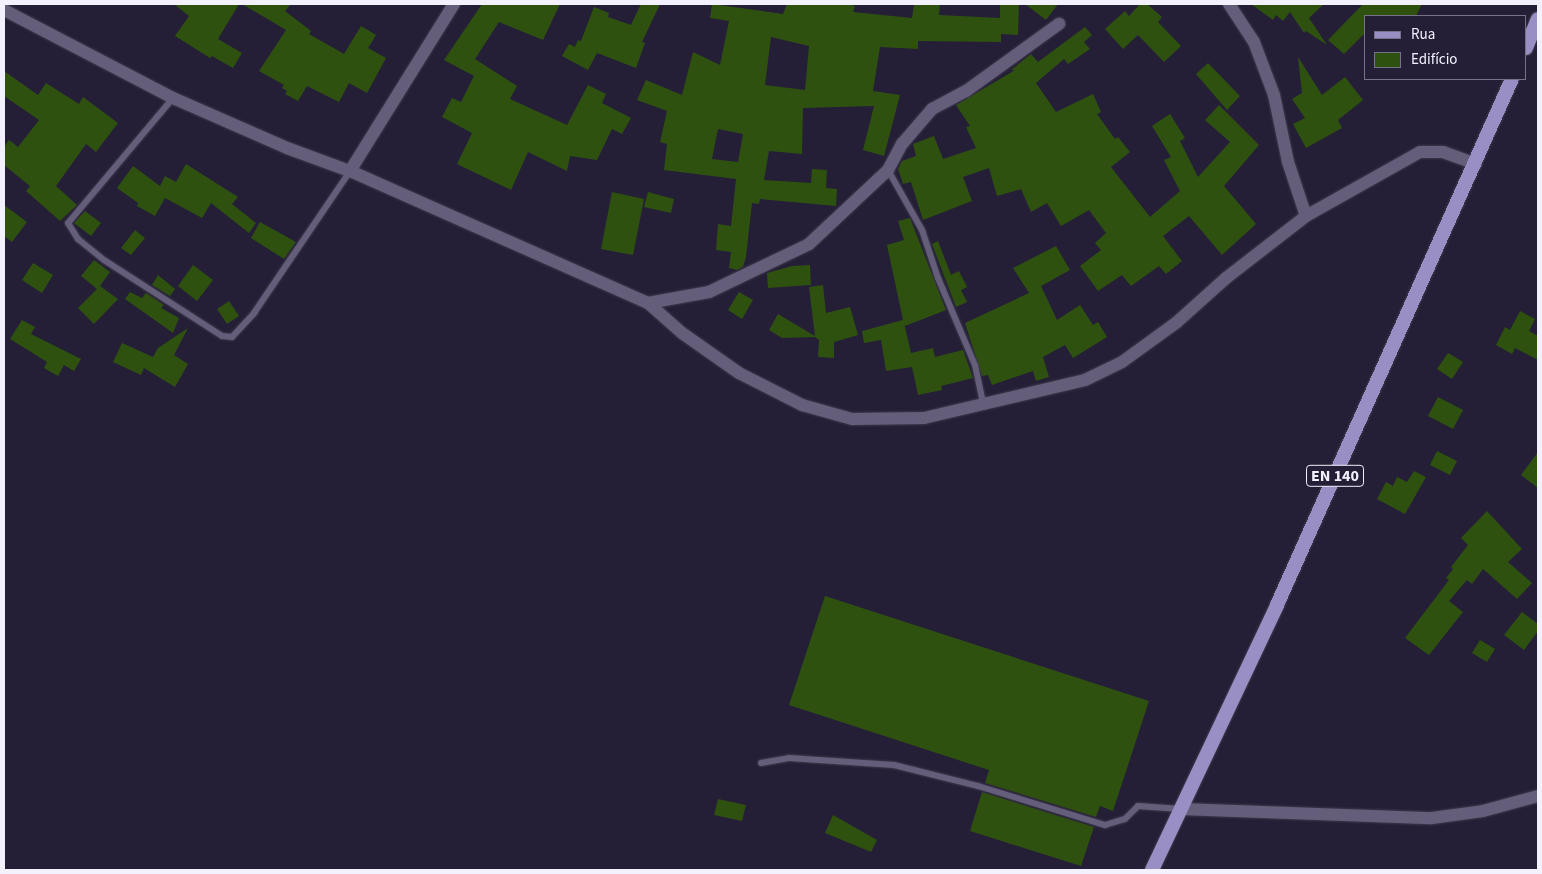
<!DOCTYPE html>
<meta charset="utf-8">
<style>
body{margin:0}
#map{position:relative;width:1542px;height:874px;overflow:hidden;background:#241f36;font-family:"Source Sans 3",sans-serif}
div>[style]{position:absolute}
.building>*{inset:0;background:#2f5110}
.roads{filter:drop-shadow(0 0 1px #403b4e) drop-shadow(0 0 1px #403b4e)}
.service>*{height:6px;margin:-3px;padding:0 3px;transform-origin:3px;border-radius:3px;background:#645e7a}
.minor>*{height:12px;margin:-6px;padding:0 6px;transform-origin:6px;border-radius:6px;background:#645e7a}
.primary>*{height:14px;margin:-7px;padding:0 7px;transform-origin:7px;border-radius:7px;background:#9a8fc4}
span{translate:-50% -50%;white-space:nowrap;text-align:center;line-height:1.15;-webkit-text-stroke:4px #241f36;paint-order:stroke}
.shield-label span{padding:1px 4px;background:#241f36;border:1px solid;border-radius:4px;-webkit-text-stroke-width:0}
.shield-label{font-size:16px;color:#f3f1fe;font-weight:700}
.frame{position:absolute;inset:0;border:5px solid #f3f1fe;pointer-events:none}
.legend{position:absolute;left:1364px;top:15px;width:162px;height:65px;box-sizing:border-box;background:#241f36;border:1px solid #777386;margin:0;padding:6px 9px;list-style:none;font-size:15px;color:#f3f1fe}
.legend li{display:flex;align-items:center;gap:10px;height:25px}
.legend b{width:25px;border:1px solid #777386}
</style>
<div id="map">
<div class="building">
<div style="clip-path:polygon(174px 4px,239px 4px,218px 39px,242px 53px,233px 68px,212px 56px,210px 58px,175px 36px,189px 16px)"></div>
<div style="clip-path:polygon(242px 4px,291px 4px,285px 11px,311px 31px,309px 34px,344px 54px,361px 26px,376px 35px,368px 48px,386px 58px,367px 93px,349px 83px,339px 102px,307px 86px,298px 101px,285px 94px,287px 91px,282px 88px,284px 85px,259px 71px,286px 30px)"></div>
<div style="clip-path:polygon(482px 4px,560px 4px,543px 40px,499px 22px,475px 59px,517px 86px,510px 99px,567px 125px,588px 85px,606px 94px,602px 103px,631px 118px,622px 134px,612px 129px,597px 160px,570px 156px,567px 171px,528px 152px,511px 190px,457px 164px,472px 133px,442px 117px,452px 98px,461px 102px,474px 76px,444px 60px)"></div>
<div style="clip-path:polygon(641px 4px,660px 4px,642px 42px,645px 43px,636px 68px,597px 53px,588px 70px,562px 56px,569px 44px,575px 47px,578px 40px,581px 41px,594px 7px,609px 13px,608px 17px,631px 25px)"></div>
<div style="clip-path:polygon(evenodd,712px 4px,783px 14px,787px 4px,847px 4px,855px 6px,853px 12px,912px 18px,914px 4px,940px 4px,939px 15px,1000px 18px,1000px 4px,1019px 4px,1018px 35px,1001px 34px,1001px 42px,918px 41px,918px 49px,880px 47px,873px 91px,900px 95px,884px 156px,863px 150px,874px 106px,803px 108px,802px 154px,769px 151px,764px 180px,811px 183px,812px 169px,827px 170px,826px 188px,837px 189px,836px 206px,760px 199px,759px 204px,752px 203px,746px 257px,743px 267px,737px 270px,729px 268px,731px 252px,716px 250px,718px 224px,731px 226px,736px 179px,664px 170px,667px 144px,660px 142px,667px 111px,637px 100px,646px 80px,682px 95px,693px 52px,720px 65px,729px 21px,710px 18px,712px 4px,771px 37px,809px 46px,805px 90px,765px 85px,771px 37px,712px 4px,718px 129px,743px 134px,738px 162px,712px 159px,718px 129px)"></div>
<div style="clip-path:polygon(1025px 4px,1058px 4px,1046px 20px)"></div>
<div style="clip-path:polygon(1140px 4px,1147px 4px,1162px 17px,1158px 22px,1181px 46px,1164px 62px,1138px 35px,1123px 49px,1105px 29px,1125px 11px,1129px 16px)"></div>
<div style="clip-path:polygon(1251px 4px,1324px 4px,1309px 18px,1327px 45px,1306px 31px,1304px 33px,1290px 12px,1283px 21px,1276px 15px,1273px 20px)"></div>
<div style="clip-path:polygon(1363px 4px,1422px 4px,1416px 16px,1366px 16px,1366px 32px,1344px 54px,1328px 40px)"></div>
<div style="clip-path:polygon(1085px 27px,1092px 35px,1084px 42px,1090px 49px,1068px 64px,1064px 59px,1036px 83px,1056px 112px,1093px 94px,1101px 112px,1097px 114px,1115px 139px,1118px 137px,1130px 152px,1111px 167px,1150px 217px,1180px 191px,1164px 160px,1171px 157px,1152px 126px,1170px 114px,1185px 138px,1180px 141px,1198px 177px,1230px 142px,1205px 120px,1219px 105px,1259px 145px,1224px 186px,1256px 224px,1222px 255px,1189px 216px,1163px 236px,1182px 261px,1166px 274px,1159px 266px,1131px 286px,1122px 275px,1098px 291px,1080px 266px,1101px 250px,1095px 243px,1106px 233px,1089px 210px,1061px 226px,1047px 203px,1031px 212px,1021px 189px,997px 196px,989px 168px,963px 177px,972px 201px,923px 220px,911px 182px,903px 184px,898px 169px,902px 161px,916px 156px,913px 144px,934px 136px,943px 159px,976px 148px,966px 127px,970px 126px,956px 105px,1015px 70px,1011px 70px,1031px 54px,1038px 62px)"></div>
<div style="clip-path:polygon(1298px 57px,1322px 95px,1345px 77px,1363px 100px,1338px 120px,1342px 128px,1306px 148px,1293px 124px,1305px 118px,1292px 99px,1302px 93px)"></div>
<div style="clip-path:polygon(1208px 63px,1240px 96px,1227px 110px,1196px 74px)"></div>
<div style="clip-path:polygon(4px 71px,38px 95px,46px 83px,79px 104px,83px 97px,118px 123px,96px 152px,86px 144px,56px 186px,77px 205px,60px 221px,26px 191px,30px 186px,4px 165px,4px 147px,9px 140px,18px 147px,39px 120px,4px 96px)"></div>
<div style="clip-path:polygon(186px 164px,238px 197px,232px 204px,256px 223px,249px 233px,211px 203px,202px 218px,165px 198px,155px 216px,137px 206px,138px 203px,117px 188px,133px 166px,160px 186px,165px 176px,176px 182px)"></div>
<div style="clip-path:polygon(612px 192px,644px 199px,633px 255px,601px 249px)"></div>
<div style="clip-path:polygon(648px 192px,674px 199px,671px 213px,644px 207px)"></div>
<div style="clip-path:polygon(4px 205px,27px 222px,12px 242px,4px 236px)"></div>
<div style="clip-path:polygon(85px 211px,101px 223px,91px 236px,74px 223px)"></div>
<div style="clip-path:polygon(910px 218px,946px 310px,905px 326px,904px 323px,911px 353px,933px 348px,935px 357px,963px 350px,973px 378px,941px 386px,942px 390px,918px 395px,912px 367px,886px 371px,881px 340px,864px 343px,862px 331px,903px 320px,887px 245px,904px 240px,898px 221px)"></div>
<div style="clip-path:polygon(260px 222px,296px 242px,284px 259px,251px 238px)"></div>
<div style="clip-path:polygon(135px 230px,145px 238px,131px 255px,121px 248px)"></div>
<div style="clip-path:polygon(938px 241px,951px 275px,959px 271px,967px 287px,961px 290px,967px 302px,956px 307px,932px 244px)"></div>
<div style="clip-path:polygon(1056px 246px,1070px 270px,1041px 286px,1057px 320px,1080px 305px,1093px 325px,1098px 322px,1107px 337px,1073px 358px,1065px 345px,1043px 357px,1049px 377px,1036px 381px,1033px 371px,992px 385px,988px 375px,982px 376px,965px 323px,1029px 293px,1013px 268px)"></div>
<div style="clip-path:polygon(94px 260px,110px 272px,100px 286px,118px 299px,94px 324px,78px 308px,97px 289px,81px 276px)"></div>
<div style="clip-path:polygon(33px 263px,53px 275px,42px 293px,22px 280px)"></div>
<div style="clip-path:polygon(193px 265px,213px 280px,197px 301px,178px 286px)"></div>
<div style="clip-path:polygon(810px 265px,811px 285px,768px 288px,767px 273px,792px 266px)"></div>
<div style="clip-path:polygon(158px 275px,175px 289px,170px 296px,152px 285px)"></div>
<div style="clip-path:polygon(823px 285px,826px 313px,850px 307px,858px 335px,834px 342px,834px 358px,818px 357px,819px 340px,815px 337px,782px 338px,769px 330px,778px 314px,815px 336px,809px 287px)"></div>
<div style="clip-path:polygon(130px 292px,142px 298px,146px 293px,164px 305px,161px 308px,179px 318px,173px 333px,125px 299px)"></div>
<div style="clip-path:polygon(739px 292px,753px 300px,742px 319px,728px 310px)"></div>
<div style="clip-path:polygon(229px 301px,239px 316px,227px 324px,217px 309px)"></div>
<div style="clip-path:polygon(1520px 311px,1535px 319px,1529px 331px,1538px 336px,1538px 360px,1515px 348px,1512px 354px,1496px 345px,1505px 327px,1510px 330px)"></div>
<div style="clip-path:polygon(22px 320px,35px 327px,31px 334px,81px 359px,74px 371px,64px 365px,58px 376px,44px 368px,47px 362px,10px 339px)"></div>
<div style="clip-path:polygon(188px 328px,174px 355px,188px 364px,175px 387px,144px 368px,141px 375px,113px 362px,122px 343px,153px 357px,158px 348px)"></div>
<div style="clip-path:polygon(1448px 353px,1463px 362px,1452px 379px,1437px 369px)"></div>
<div style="clip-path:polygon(1438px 397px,1463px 410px,1453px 429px,1428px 416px)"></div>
<div style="clip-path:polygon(1437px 451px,1457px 461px,1450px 475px,1430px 465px)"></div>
<div style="clip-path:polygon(1538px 452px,1538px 488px,1521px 475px)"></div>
<div style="clip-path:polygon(1414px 471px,1426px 477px,1405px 514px,1377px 499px,1386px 482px,1393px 486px,1397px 477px,1407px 482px)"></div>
<div style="clip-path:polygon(1487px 511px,1522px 549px,1508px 562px,1532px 583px,1517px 599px,1483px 569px,1472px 584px,1467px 580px,1449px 601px,1463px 612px,1429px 655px,1405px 638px,1449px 580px,1446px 578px,1453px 569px,1451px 567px,1468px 545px,1461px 538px)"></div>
<div style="clip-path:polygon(825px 596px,1149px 701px,1113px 811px,1100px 806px,1096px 817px,985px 783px,989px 770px,789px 705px)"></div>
<div style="clip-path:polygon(1522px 612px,1538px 624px,1538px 631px,1524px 650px,1504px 635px)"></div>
<div style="clip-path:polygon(1480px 640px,1495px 649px,1487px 662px,1472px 653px)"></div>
<div style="clip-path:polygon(982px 792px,1094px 827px,1081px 866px,970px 831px)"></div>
<div style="clip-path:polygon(718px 799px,746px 805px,742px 821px,714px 815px)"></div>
<div style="clip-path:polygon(833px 815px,877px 840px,871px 852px,825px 833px)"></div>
</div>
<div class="roads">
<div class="service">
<div style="left:173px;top:98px;width:163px;rotate:130deg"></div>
<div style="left:68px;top:223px;width:19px;rotate:58deg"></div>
<div style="left:78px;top:239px;width:33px;rotate:39deg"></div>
<div style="left:104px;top:260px;width:140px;rotate:32.8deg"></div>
<div style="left:222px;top:336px;width:10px;rotate:6deg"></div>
<div style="left:232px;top:337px;width:33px;rotate:-47deg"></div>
<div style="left:254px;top:313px;width:171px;rotate:-55.9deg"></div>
<div style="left:888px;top:170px;width:69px;rotate:60.5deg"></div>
<div style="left:922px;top:230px;width:51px;rotate:71.6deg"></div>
<div style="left:938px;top:278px;width:95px;rotate:67deg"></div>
<div style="left:975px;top:365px;width:38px;rotate:78deg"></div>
<div style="left:761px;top:763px;width:28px;rotate:-10deg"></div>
<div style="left:789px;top:758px;width:105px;rotate:3.8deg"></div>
<div style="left:894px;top:765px;width:87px;rotate:14deg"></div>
<div style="left:978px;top:786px;width:133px;rotate:17.1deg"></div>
<div style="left:1105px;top:825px;width:21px;rotate:-17deg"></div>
<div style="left:1125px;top:819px;width:18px;rotate:-45deg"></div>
<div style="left:1138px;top:806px;width:43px;rotate:4deg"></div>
</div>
<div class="minor">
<div style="left:1229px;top:4px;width:45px;rotate:56.7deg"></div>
<div style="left:1254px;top:42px;width:57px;rotate:69.3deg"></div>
<div style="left:1274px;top:95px;width:68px;rotate:78.2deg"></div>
<div style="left:1288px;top:162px;width:57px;rotate:71.6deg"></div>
<div style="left:4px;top:10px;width:191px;rotate:27.5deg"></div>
<div style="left:173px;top:98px;width:124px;rotate:23.7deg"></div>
<div style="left:287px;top:148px;width:67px;rotate:20.1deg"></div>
<div style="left:350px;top:171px;width:326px;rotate:23.9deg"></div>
<div style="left:648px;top:303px;width:45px;rotate:41.4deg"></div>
<div style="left:682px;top:333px;width:70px;rotate:35.1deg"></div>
<div style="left:739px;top:373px;width:71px;rotate:26.9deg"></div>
<div style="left:802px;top:405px;width:52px;rotate:15.6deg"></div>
<div style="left:852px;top:419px;width:72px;rotate:-0.8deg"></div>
<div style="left:924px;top:418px;width:165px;rotate:-13.3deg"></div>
<div style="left:1085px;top:380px;width:41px;rotate:-25.9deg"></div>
<div style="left:1122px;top:362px;width:68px;rotate:-36deg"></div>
<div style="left:1177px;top:322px;width:66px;rotate:-41.9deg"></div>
<div style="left:1226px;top:278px;width:101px;rotate:-37.8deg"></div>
<div style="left:1306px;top:216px;width:131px;rotate:-29.3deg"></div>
<div style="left:1420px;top:152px;width:23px"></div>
<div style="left:1443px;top:152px;width:35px;rotate:20deg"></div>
<div style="left:350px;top:171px;width:197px;rotate:-58.1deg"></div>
<div style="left:648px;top:303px;width:62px;rotate:-10.2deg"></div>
<div style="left:709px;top:292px;width:111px;rotate:-25.6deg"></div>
<div style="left:809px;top:244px;width:108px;rotate:-43.1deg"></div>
<div style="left:888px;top:170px;width:30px;rotate:-62deg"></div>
<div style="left:902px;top:144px;width:46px;rotate:-49.4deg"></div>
<div style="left:932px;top:109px;width:38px;rotate:-28deg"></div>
<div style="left:966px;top:91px;width:115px;rotate:-35.8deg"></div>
<div style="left:1181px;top:809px;width:251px;rotate:2.1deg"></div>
<div style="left:1432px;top:818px;width:51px;rotate:-7.8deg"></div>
<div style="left:1483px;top:811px;width:57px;rotate:-15.3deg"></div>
</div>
<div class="primary">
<div style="left:1526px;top:48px;width:31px;rotate:-68deg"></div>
<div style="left:1152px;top:870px;width:293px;rotate:-64.7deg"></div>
<div style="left:1277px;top:605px;width:576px;rotate:-65.93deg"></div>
</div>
</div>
<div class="shield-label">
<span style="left:1335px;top:476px">EN 140</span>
</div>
<div class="frame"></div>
<ul class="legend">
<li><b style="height:6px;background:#9a8fc4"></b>Rua</li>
<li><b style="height:14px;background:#2f5110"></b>Edifício</li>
</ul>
</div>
